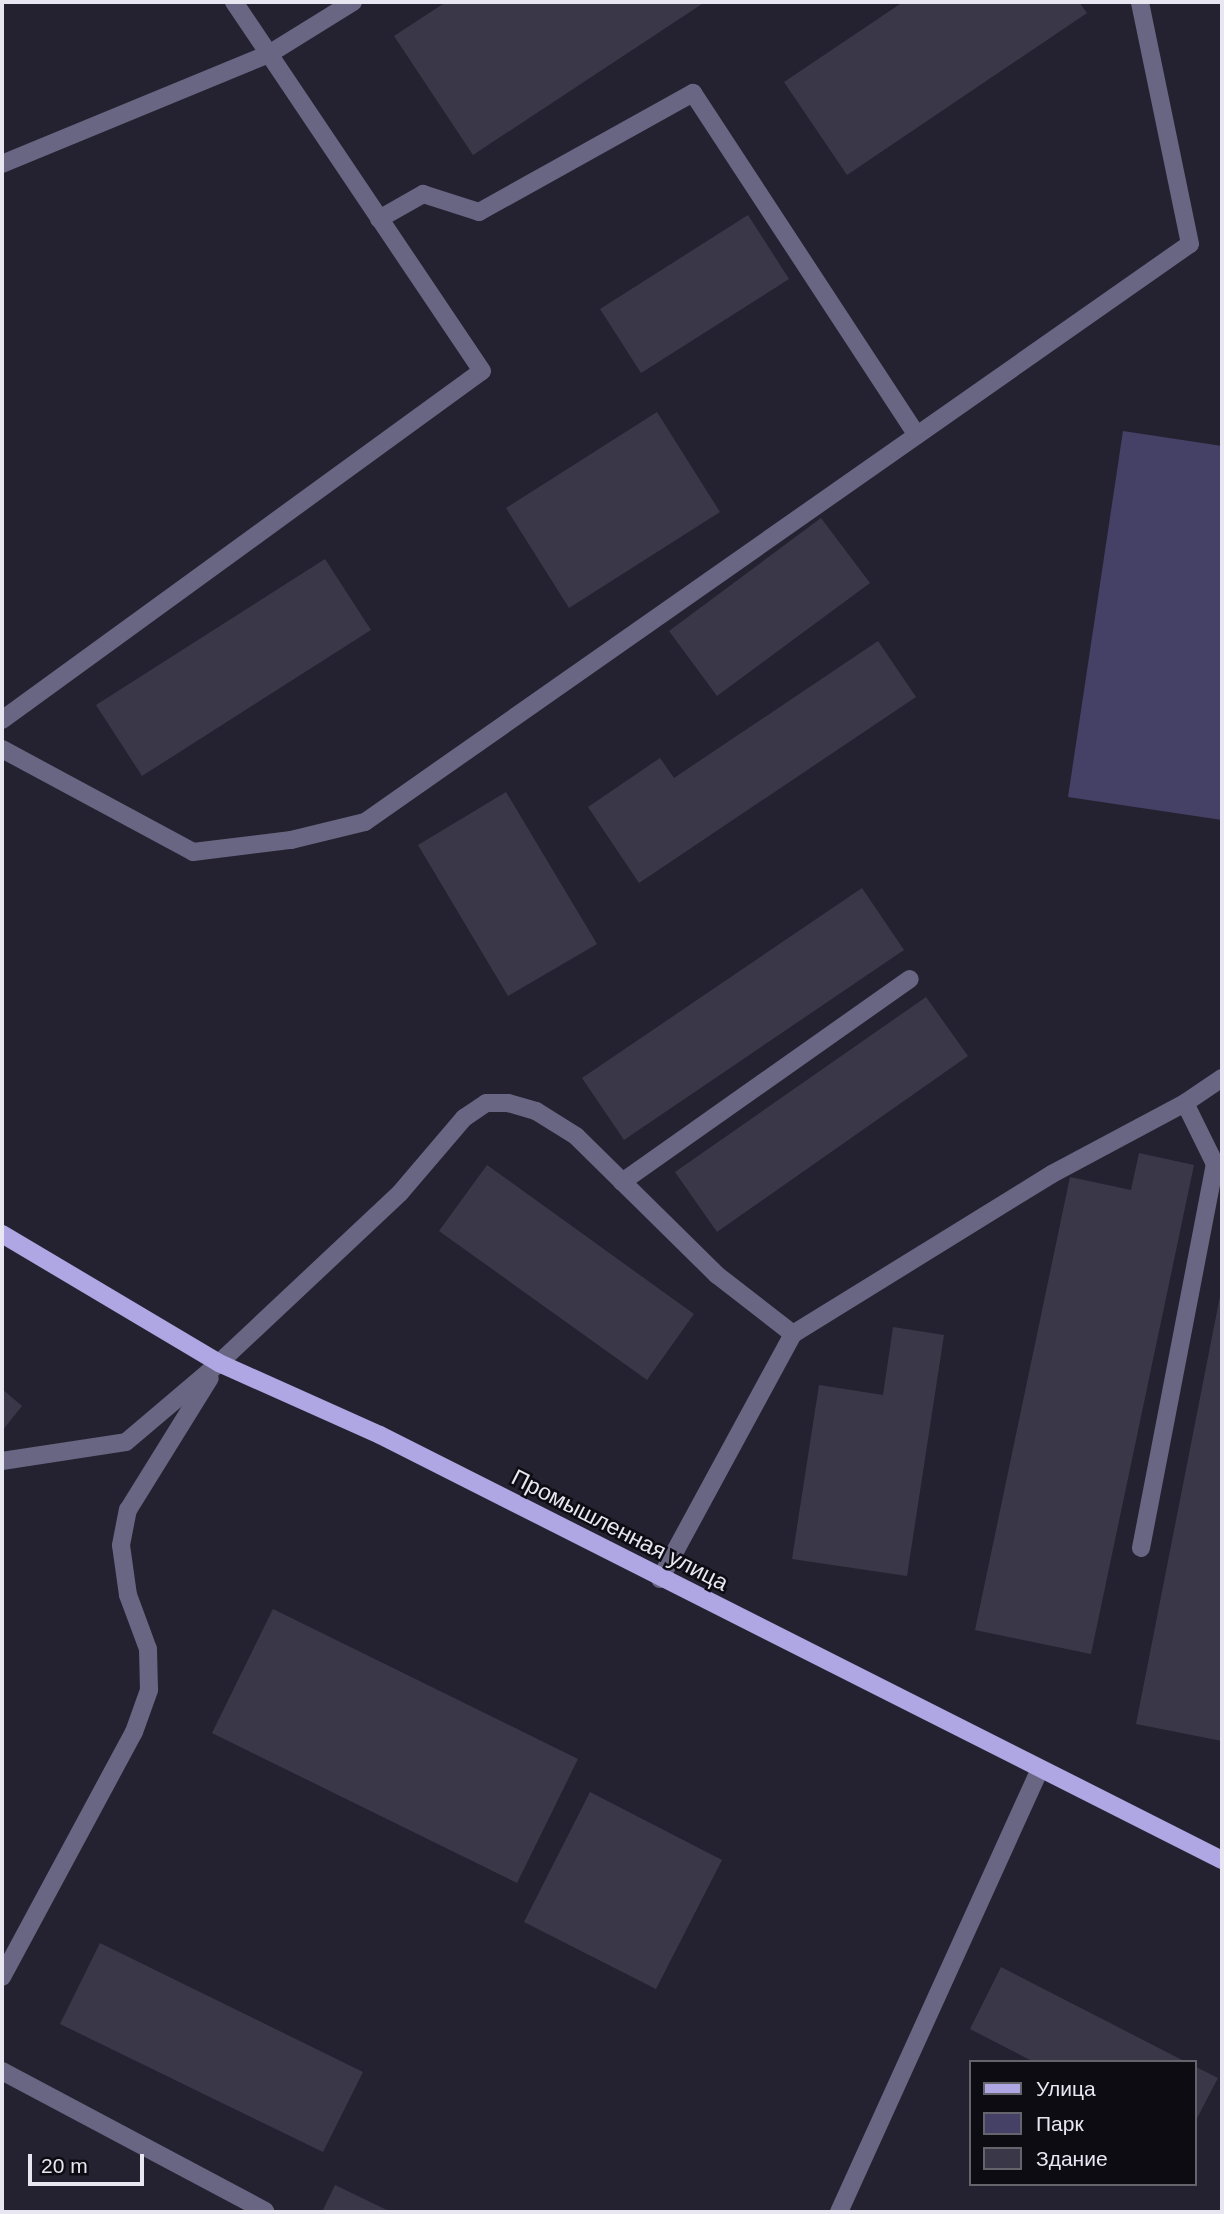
<!DOCTYPE html>
<meta charset="utf-8">
<style>
body{margin:0}
#map{position:relative;width:1224px;height:2214px;overflow:hidden;background:#242231;font-family:Arial,sans-serif}
div>[style]{position:absolute}
.green>*{inset:0;background:#454065}
.building>*{inset:0;background:#3a3848}
.minor>*{height:18px;margin:-9px;padding:0 9px;transform-origin:9px;border-radius:9px;background:#696683}
.major>*{height:18px;margin:-9px;padding:0 9px;transform-origin:9px;border-radius:9px;background:#aea7e3}
span{translate:-50% -50%;white-space:nowrap;text-align:center;line-height:1.15;-webkit-text-stroke:5px #0d0c13;paint-order:stroke}
.street-label{font-size:23px;color:#e8e7f1}
.frame{position:absolute;inset:0;border:4px solid #e8e7f1;pointer-events:none}
.legend{position:absolute;left:969px;top:2060px;width:228px;height:126px;box-sizing:border-box;background:#0d0c13;border:2px solid #65646c;margin:0;padding:9px 12px;list-style:none;font-size:21px;color:#e8e7f1}
.legend li{display:flex;align-items:center;gap:14px;height:35px}
.legend b{width:35px;border:2px solid #65646c}
.scale{position:absolute;left:28px;top:2154px;width:116px;height:32px;box-sizing:border-box;border:4px solid #e8e7f1;border-top:0;padding-left:9px;font-size:21px;line-height:24px;white-space:nowrap;color:#e8e7f1;-webkit-text-stroke:5px #0d0c13;paint-order:stroke}
</style>
<div id="map">
<div class="green">
<div style="clip-path:polygon(1123px 431px,1222px 446px,1222px 820px,1068px 797px)"></div>
</div>
<div class="building">
<div style="clip-path:polygon(446px 2px,705px 2px,473px 155px,394px 36px)"></div>
<div style="clip-path:polygon(903px 2px,1079px 2px,1087px 13px,847px 175px,784px 82px)"></div>
<div style="clip-path:polygon(748px 215px,789px 279px,641px 373px,600px 309px)"></div>
<div style="clip-path:polygon(657px 412px,720px 512px,569px 608px,506px 508px)"></div>
<div style="clip-path:polygon(821px 518px,870px 583px,717px 696px,669px 631px)"></div>
<div style="clip-path:polygon(325px 559px,371px 630px,142px 776px,96px 705px)"></div>
<div style="clip-path:polygon(878px 641px,916px 697px,639px 883px,588px 807px,660px 758px,674px 778px)"></div>
<div style="clip-path:polygon(506px 792px,597px 944px,508px 996px,418px 845px)"></div>
<div style="clip-path:polygon(862px 888px,904px 950px,624px 1140px,582px 1078px)"></div>
<div style="clip-path:polygon(926px 997px,968px 1056px,717px 1232px,675px 1172px)"></div>
<div style="clip-path:polygon(1139px 1153px,1194px 1165px,1091px 1654px,975px 1630px,1070px 1177px,1131px 1190px)"></div>
<div style="clip-path:polygon(487px 1165px,694px 1314px,647px 1380px,439px 1231px)"></div>
<div style="clip-path:polygon(1221px 1291px,1222px 1291px,1222px 1741px,1136px 1724px)"></div>
<div style="clip-path:polygon(893px 1327px,944px 1335px,907px 1576px,792px 1559px,819px 1385px,883px 1395px)"></div>
<div style="clip-path:polygon(2px 1389px,22px 1406px,2px 1431px)"></div>
<div style="clip-path:polygon(273px 1609px,578px 1759px,517px 1883px,212px 1733px)"></div>
<div style="clip-path:polygon(590px 1792px,722px 1860px,656px 1989px,524px 1922px)"></div>
<div style="clip-path:polygon(100px 1943px,363px 2072px,323px 2152px,60px 2024px)"></div>
<div style="clip-path:polygon(1001px 1967px,1186px 2062px,1034px 2062px,970px 2029px)"></div>
<div style="clip-path:polygon(1194px 2066px,1218px 2078px,1194px 2124px)"></div>
<div style="clip-path:polygon(335px 2185px,391px 2212px,322px 2212px)"></div>
</div>
<div class="minor">
<div style="left:2px;top:164px;width:289px;rotate:-22.4deg"></div>
<div style="left:269px;top:54px;width:99px;rotate:-31.8deg"></div>
<div style="left:379px;top:219px;width:51px;rotate:-29.6deg"></div>
<div style="left:423px;top:194px;width:59px;rotate:17.8deg"></div>
<div style="left:479px;top:212px;width:245px;rotate:-29.1deg"></div>
<div style="left:693px;top:93px;width:409px;rotate:56.8deg"></div>
<div style="left:2px;top:720px;width:593px;rotate:-36.02deg"></div>
<div style="left:482px;top:371px;width:445px;rotate:-123.9deg"></div>
<div style="left:2px;top:749px;width:217px;rotate:28.3deg"></div>
<div style="left:193px;top:852px;width:99px;rotate:-7deg"></div>
<div style="left:291px;top:840px;width:76px;rotate:-13.7deg"></div>
<div style="left:365px;top:822px;width:1007px;rotate:-35.02deg"></div>
<div style="left:1190px;top:244px;width:247px;rotate:-101.7deg"></div>
<div style="left:622px;top:1182px;width:352px;rotate:-35.2deg"></div>
<div style="left:2px;top:1461px;width:125px;rotate:-8.7deg"></div>
<div style="left:126px;top:1442px;width:122px;rotate:-40.3deg"></div>
<div style="left:219px;top:1363px;width:248px;rotate:-43.2deg"></div>
<div style="left:400px;top:1193px;width:99px;rotate:-49.5deg"></div>
<div style="left:464px;top:1118px;width:27px;rotate:-34deg"></div>
<div style="left:486px;top:1103px;width:22px"></div>
<div style="left:508px;top:1103px;width:29px;rotate:16deg"></div>
<div style="left:536px;top:1111px;width:47px;rotate:32deg"></div>
<div style="left:576px;top:1136px;width:198px;rotate:44.6deg"></div>
<div style="left:717px;top:1275px;width:96px;rotate:37.8deg"></div>
<div style="left:1141px;top:1548px;width:391px;rotate:-79.1deg"></div>
<div style="left:1215px;top:1164px;width:68px;rotate:-116.2deg"></div>
<div style="left:660px;top:1579px;width:279px;rotate:-61.5deg"></div>
<div style="left:793px;top:1334px;width:304px;rotate:-31.7deg"></div>
<div style="left:1052px;top:1174px;width:151px;rotate:-28.1deg"></div>
<div style="left:1185px;top:1103px;width:45px;rotate:-34deg"></div>
<div style="left:2px;top:1977px;width:278px;rotate:-61.7deg"></div>
<div style="left:134px;top:1732px;width:45px;rotate:-70.3deg"></div>
<div style="left:149px;top:1690px;width:41px;rotate:-91.4deg"></div>
<div style="left:148px;top:1649px;width:58px;rotate:-110.3deg"></div>
<div style="left:128px;top:1595px;width:50px;rotate:-98deg"></div>
<div style="left:121px;top:1545px;width:36px;rotate:-79deg"></div>
<div style="left:128px;top:1510px;width:155px;rotate:-58.2deg"></div>
<div style="left:2px;top:2071px;width:298px;rotate:28deg"></div>
<div style="left:839px;top:2212px;width:486px;rotate:-65.6deg"></div>
</div>
<div class="major">
<div style="left:2px;top:1234px;width:252px;rotate:30.7deg"></div>
<div style="left:219px;top:1363px;width:176px;rotate:24.1deg"></div>
<div style="left:380px;top:1435px;width:943px;rotate:26.78deg"></div>
</div>
<div class="street-label">
<span style="left:620px;top:1530px;rotate:27deg">Промышленная улица</span>
</div>
<div class="frame"></div>
<ul class="legend">
<li><b style="height:9px;background:#aea7e3"></b>Улица</li>
<li><b style="height:19px;background:#454065"></b>Парк</li>
<li><b style="height:19px;background:#3a3848"></b>Здание</li>
</ul>
<div class="scale">20 m</div>
</div>
